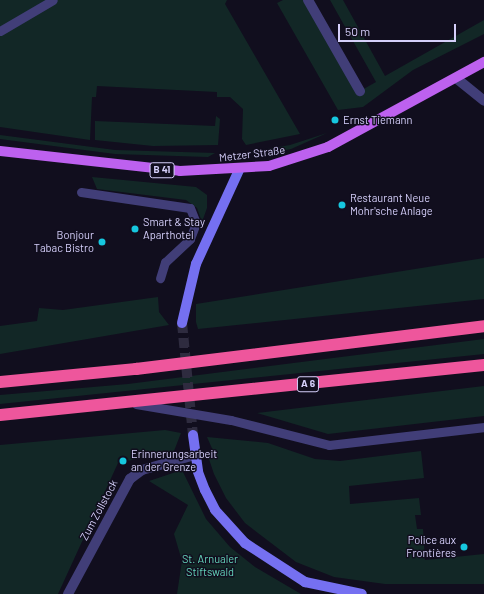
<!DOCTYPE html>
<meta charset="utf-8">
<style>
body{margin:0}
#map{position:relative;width:484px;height:594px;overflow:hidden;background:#110e1e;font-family:Barlow,sans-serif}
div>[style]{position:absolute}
.green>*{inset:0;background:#122726}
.secondary-tunnel>*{height:10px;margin-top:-5px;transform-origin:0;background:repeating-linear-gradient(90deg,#2e2b3f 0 10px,transparent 0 15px)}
.lane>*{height:9px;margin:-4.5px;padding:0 4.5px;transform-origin:4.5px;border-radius:4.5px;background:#413e78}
.street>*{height:10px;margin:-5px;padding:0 5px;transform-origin:5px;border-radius:5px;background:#413e78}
.secondary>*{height:10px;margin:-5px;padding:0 5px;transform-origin:5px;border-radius:5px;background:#7570f1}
.primary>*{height:10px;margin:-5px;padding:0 5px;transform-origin:5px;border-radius:5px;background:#bd61ef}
.highway>*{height:12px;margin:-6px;padding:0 6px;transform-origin:6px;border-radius:6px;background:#ee569c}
.dots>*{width:11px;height:11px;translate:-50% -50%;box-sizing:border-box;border:2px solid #110e1e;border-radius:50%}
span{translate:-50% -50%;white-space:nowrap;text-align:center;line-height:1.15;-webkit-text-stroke:3px #110e1e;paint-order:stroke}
.shield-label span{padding:1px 3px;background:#110e1e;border:1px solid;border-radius:3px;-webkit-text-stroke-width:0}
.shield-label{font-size:10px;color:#d5cffa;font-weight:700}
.poi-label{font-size:11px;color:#d5cffa}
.left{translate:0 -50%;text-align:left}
.right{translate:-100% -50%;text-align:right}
.street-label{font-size:11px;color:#d5cffa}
.park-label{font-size:11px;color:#63d2b9}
.scale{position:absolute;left:338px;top:24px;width:118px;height:18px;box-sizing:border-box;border:2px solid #d5cffa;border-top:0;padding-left:5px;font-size:12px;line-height:14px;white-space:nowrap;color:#d5cffa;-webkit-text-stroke:3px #110e1e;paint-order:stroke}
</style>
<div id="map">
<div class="green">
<div style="clip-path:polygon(0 0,227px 0,225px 4px,300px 134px,246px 145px,242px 139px,243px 109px,230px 97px,217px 97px,217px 92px,97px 86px,96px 97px,92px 97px,90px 140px,0 127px)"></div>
<div style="clip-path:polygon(283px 0,308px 0,360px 91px,376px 82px,330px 0,343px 0,385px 76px,484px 20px,484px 34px,413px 70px,363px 107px,338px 110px,277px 3px)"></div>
<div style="clip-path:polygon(216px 116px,220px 119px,218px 145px,153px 146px,95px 140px,95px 121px,215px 126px)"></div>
<div style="clip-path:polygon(327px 133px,291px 149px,259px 155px,250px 152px,290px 145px)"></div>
<div style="clip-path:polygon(0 135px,115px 150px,215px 153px,208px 157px,115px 154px,0 139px)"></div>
<div style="clip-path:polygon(92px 177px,196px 187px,207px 195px,207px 208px,202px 222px,197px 208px,186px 200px,97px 189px)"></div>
<div style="clip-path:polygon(484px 258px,484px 299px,198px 329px,196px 322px,196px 304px)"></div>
<div style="clip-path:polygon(158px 297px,159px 312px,169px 325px,0 354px,0 326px,37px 321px,39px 308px,63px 310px)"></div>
<div style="clip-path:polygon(484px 339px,484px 354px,0 404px,0 395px,128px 384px)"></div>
<div style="clip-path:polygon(484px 386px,484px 416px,328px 434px,257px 413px)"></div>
<div style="clip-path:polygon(165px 430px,181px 433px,174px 451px,118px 463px,58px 594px,0 594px,0 445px)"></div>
<div style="clip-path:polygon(207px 437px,268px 443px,315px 459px,340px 461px,421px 451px,424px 478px,349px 486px,350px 504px,419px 498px,421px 515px,415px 515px,417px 529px,423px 529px,425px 560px,484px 554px,484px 584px,385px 584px,334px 577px,296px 562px,245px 523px,226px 498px,214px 474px,208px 456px,214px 453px)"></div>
<div style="clip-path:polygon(182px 470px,206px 519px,230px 547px,255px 567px,301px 594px,177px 594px,182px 561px,174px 534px,188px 505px,149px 481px)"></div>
</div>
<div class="secondary-tunnel">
<div style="left:182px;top:323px;width:113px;rotate:84.4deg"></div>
</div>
<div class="lane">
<div style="left:0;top:31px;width:61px;rotate:-30.3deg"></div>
<div style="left:81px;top:192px;width:110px;rotate:8.4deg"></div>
<div style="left:190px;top:208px;width:16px;rotate:68deg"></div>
<div style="left:196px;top:223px;width:17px;rotate:111deg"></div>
<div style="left:190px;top:239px;width:34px;rotate:137deg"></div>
<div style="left:165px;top:262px;width:17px;rotate:107deg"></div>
<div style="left:136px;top:404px;width:96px;rotate:9.6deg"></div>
<div style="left:231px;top:420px;width:101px;rotate:14.3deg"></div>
<div style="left:329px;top:445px;width:156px;rotate:-6.6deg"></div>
</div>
<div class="street">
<div style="left:308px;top:0;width:105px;rotate:60.3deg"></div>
<div style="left:456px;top:78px;width:36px;rotate:39deg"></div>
<div style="left:68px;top:594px;width:131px;rotate:-61.7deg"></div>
<div style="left:130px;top:479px;width:15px;rotate:-37deg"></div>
<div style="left:142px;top:470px;width:55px;rotate:-15.8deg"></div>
</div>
<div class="secondary">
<div style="left:182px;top:323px;width:61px;rotate:-76.7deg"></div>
<div style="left:196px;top:264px;width:103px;rotate:-65.4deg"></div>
<div style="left:193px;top:435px;width:37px;rotate:82deg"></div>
<div style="left:198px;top:472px;width:19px;rotate:69deg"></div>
<div style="left:205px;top:490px;width:22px;rotate:63deg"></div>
<div style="left:215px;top:510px;width:45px;rotate:47.7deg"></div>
<div style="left:245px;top:543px;width:72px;rotate:33deg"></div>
<div style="left:305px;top:582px;width:58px;rotate:11.9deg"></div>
</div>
<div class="primary">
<div style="left:0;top:151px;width:181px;rotate:6.3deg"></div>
<div style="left:180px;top:171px;width:89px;rotate:-3.2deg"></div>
<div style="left:269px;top:166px;width:62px;rotate:-17.9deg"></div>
<div style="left:328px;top:147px;width:178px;rotate:-28.6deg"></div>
</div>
<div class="highway">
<div style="left:0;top:382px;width:137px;rotate:-5.5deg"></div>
<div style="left:136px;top:369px;width:351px;rotate:-7deg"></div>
<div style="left:0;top:415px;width:487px;rotate:-5.9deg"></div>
</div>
<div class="dots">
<div style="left:335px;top:120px;background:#16c7df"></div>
<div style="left:342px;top:205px;background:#16c7df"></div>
<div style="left:135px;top:229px;background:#16c7df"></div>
<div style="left:102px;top:242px;background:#16c7df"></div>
<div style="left:123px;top:461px;background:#16c7df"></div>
<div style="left:464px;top:547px;background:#16c7df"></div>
</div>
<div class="shield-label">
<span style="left:162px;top:170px">B 41</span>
<span style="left:308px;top:384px">A 6</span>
</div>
<div class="poi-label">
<span class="left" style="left:343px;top:120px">Ernst Tiemann</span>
<span class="left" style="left:350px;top:205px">Restaurant Neue<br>Mohr'sche Anlage</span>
<span class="left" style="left:143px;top:229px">Smart &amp; Stay<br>Aparthotel</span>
<span class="right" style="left:94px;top:242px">Bonjour<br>Tabac Bistro</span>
<span class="left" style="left:131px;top:461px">Erinnerungsarbeit<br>an der Grenze</span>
<span class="right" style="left:456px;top:547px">Police aux<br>Frontières</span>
</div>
<div class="street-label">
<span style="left:252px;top:154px;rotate:-7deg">Metzer Straße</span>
<span style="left:99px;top:510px;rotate:-62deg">Zum Zollstock</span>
</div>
<div class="park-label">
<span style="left:210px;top:566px">St. Arnualer<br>Stiftswald</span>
</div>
<div class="scale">50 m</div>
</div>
